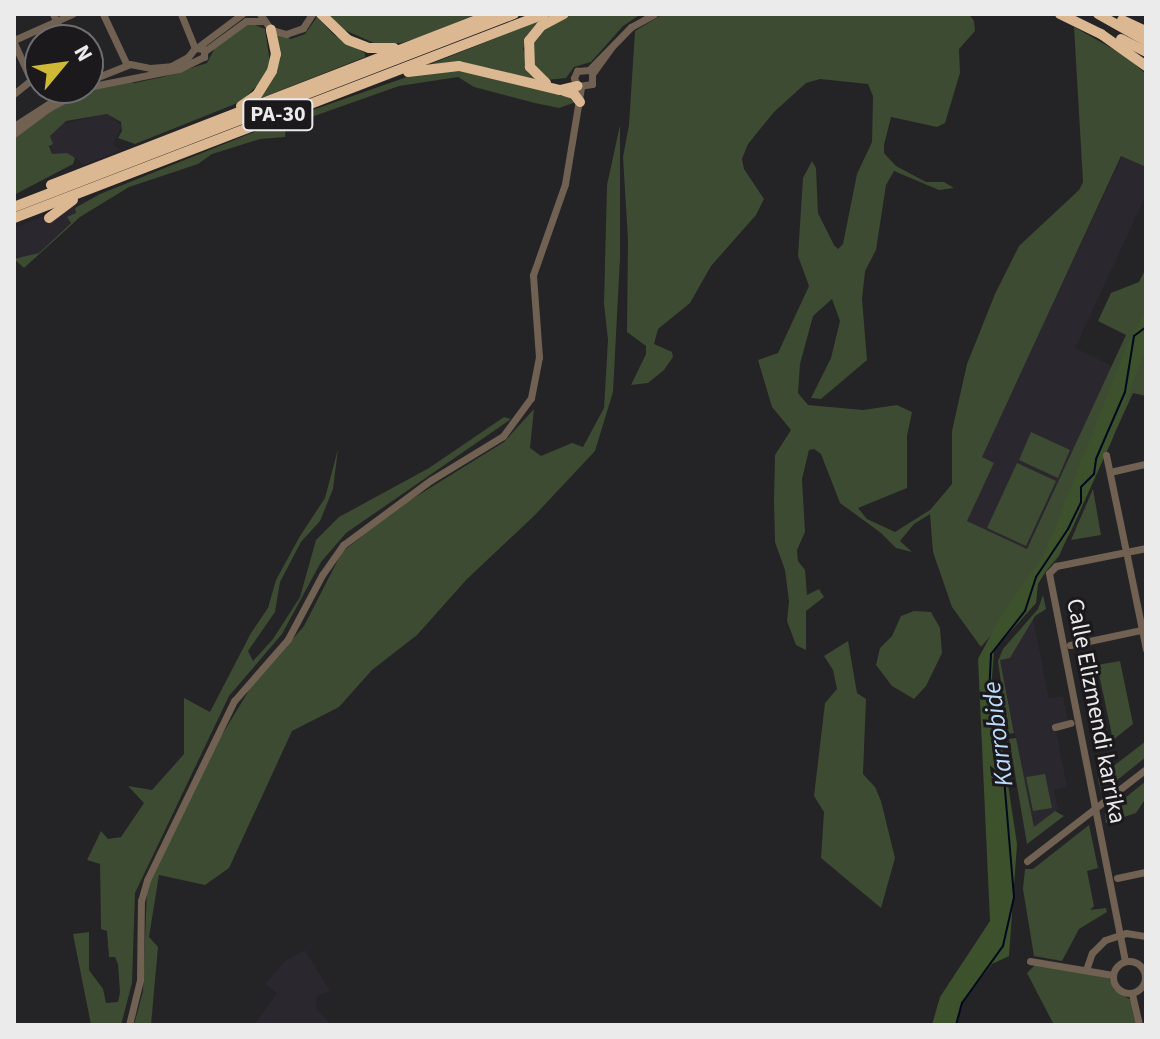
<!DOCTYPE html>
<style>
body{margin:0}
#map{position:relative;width:1160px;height:1039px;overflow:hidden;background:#242325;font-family:"Source Sans 3",sans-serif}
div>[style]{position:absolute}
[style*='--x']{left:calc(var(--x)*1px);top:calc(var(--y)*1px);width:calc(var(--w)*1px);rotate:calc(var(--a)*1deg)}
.built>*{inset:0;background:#2b272f}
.green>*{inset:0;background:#3d4b32}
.forest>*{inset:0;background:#3d522c}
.stream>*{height:2px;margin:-1px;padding:0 1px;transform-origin:1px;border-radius:1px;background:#00091e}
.minor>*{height:7px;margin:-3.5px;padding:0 3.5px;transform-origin:3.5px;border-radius:3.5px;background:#706152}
.minor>.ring{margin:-3.5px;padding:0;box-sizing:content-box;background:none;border:7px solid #706152;border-radius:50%}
.highway>*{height:10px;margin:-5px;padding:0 5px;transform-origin:5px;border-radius:5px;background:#dbb892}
span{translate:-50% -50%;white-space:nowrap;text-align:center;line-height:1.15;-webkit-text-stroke:6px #1b191c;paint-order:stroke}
.shield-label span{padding:2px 6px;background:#1b191c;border:2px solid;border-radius:6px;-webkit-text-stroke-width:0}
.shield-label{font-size:22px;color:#ebebec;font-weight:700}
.street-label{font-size:24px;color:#ebebec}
.water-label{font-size:26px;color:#bdddfe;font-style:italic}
.frame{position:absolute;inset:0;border:16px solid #ebebec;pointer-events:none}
.north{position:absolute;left:24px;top:24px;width:80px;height:80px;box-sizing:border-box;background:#1b191c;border:2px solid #6e6d6f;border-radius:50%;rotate:61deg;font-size:22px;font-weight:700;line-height:32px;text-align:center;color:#ebebec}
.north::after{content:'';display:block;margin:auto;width:28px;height:36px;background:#d0b837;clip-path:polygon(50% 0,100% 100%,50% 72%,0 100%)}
</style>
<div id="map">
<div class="built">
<i style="clip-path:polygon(107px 114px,122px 126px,113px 144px,121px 150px,83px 165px,75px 157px,52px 154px,50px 136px,61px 124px)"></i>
<i style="clip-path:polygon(1122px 156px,1146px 167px,1146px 195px,1075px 348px,1112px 366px,1027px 549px,967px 521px,994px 463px,981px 457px)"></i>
<i style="clip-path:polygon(73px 204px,76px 213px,71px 222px,39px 253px,22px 258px,14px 256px,14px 228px)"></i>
<i style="clip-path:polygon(1033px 618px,1049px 699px,1063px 696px,1068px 722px,1055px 725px,1067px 787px,1054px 790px,1058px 809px,1034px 828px,1000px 660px,1010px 658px)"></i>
<i style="clip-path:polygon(305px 950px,330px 991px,317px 996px,316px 1008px,331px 1025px,254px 1025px,277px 993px,265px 984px,285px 961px)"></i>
</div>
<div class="green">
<i style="clip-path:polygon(328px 14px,477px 14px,424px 36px,401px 43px,374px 43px,340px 28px)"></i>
<i style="clip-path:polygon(573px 14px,641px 14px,623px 26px,591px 62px,574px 67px,566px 78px,546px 80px,534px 67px,532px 41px,551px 23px)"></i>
<i style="clip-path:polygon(663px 14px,969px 14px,974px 21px,975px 31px,959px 49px,960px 73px,945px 123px,937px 127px,891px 117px,884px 145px,884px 153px,896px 166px,926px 182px,944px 182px,954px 188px,939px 190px,894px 171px,886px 185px,876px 250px,865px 271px,862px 299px,867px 360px,821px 399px,811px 398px,831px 358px,840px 321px,832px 299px,813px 316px,800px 364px,798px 393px,808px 405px,863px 410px,897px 405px,912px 412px,907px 436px,907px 488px,858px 508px,867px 519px,895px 532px,930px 510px,952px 484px,952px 431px,967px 364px,995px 294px,1019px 246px,1079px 190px,1083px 182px,1074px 27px,1124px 55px,1146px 74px,1146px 167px,1121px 156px,982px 457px,994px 463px,967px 521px,1027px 549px,1126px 335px,1098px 321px,1111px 293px,1139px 282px,1146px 268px,1146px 396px,1133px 393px,1059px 556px,981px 647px,952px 607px,933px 552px,930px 514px,914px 524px,900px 541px,912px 552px,896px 548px,881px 533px,840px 503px,821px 454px,814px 449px,809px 450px,802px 479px,805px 532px,797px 550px,798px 561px,805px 570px,807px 595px,819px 589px,824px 597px,806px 611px,806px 650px,796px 645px,787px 621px,789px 601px,785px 570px,775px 542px,774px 501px,775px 455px,791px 430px,772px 407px,758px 360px,778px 353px,809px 286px,798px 256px,803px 178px,812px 161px,816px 168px,818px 213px,834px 245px,838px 249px,843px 244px,857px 174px,872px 142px,873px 96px,868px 84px,820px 79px,806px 83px,774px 112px,748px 144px,742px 159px,744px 169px,764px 199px,756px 215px,711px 266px,690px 303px,658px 329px,654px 344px,672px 352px,673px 357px,664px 370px,648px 383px,631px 385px,646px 354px,646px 346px,627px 332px,628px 240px,623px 157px,629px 125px,635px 31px)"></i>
<i style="clip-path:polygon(551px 16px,529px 35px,523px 49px,537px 81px,490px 68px,431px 64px)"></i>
<i style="clip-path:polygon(317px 17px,334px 35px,365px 53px,365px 57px,261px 98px,276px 34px,291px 39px,305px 34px)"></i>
<i style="clip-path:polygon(248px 22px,265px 29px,270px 63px,265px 78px,240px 102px,135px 144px,118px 138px,122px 131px,121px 122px,107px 114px,66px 121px,50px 136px,53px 144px,49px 146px,52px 154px,67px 153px,75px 158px,73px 164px,14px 195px,14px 136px,40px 116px,84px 91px,123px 80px,134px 83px,163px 77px,207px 63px,216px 46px)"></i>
<i style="clip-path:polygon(424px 71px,469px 71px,569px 94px,576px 102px,559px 108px,535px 103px,474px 87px,458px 77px,399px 86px,286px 126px,285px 137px,260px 139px,212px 154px,198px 164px,129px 187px,80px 217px,24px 268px,14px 259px,39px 253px,71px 223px,67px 217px,76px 213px,75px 208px,100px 194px,284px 120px)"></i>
<i style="clip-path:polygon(620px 125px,620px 258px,613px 392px,595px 451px,535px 515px,467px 579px,417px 635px,372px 670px,339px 707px,292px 731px,229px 868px,205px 885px,159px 875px,149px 937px,158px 947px,151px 1025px,134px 1025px,143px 991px,147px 888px,217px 743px,251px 687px,304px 626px,342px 552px,396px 509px,504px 442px,534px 409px,530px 448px,541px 456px,572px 443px,583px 447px,604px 408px,608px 340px,604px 304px,607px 185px)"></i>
<i style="clip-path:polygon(504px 417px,511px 419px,346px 533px,321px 562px,282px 634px,229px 696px,135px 893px,132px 983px,121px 1025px,91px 1025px,73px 934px,89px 932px,89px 970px,103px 989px,106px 1003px,118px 1002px,120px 992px,118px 964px,115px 957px,109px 957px,107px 931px,101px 929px,100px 864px,87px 860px,101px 831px,108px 839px,121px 837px,144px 803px,128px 786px,152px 790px,184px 754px,184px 698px,210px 712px,251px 633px,268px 608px,276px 580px,300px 536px,325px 498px,338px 449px,333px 489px,320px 521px,301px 542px,280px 582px,275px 612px,248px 651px,253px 661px,273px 639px,300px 597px,316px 540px,339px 517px,429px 468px)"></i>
<i style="clip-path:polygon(1031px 432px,1070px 450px,1058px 478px,1019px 460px)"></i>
<i style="clip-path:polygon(1017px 463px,1056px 481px,1026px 546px,987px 528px)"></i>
<i style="clip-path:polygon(1093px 489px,1101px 535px,1071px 540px)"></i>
<i style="clip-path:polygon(1043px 595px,1046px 609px,1035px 616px,1010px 658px,1000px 660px,1014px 733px,1008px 734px,998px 661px,1003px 649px,1038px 609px)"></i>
<i style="clip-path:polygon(914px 611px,931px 612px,940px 628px,942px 653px,926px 686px,914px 699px,892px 686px,876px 665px,880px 648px,892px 636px,901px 616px)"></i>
<i style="clip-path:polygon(848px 641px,857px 693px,866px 699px,863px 774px,875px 787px,881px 801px,895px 858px,881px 908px,821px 858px,824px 812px,814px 796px,825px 703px,837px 689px,833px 670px,824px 656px)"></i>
<i style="clip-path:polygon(1120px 661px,1133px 724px,1113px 740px,1097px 665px)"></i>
<i style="clip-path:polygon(1016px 738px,1034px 827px,1055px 811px,1064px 816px,1027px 844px,1009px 739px)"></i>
<i style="clip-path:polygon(1146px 741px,1146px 757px,1101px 793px,1098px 778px)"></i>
<i style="clip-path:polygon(1045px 774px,1052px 808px,1033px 811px,1026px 777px)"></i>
<i style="clip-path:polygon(1146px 781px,1146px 798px,1136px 813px,1106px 823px,1105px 814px)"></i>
<i style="clip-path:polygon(1089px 825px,1098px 868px,1087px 871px,1094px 906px,1090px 910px,1106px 908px,1107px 912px,1079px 929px,1062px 961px,1034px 956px,1023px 889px,1025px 869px,1033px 869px)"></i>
<i style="clip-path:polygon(1036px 964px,1109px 978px,1114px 990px,1131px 1000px,1137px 1025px,1054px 1025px,1027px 973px)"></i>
</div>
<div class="forest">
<i style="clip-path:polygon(1146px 311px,1146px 347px,1112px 440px,1071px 531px,1038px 584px,1036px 603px,994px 650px,992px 678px,1017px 844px,1009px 956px,992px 964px,962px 1003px,956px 1025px,932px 1025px,940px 997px,990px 921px,978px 659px,1001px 616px,1045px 553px,1130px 338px)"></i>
</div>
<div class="stream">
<i style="--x:956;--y:1025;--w:23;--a:-75"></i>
<i style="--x:962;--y:1003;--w:70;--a:-54.3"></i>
<i style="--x:1003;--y:946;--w:50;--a:-77.3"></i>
<i style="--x:1014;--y:897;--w:119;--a:-94.8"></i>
<i style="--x:1004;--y:778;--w:85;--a:-100.1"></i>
<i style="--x:989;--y:694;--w:40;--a:-87.1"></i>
<i style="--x:991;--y:654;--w:55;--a:-51.7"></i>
<i style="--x:1025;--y:611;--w:36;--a:-72"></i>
<i style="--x:1036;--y:577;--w:58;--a:-56.3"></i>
<i style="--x:1068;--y:529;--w:30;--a:-64"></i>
<i style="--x:1081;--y:502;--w:15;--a:-90"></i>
<i style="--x:1081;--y:487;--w:18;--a:-45"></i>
<i style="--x:1094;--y:474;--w:15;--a:-82"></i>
<i style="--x:1096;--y:459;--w:73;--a:-66.6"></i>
<i style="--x:1125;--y:392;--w:57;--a:-80.9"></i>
<i style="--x:1134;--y:336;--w:15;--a:-37"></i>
</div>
<div class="minor">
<i style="--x:53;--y:14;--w:29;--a:65"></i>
<i style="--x:103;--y:14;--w:56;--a:64.8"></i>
<i style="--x:181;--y:14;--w:37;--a:68"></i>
<i style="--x:260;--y:14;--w:19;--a:55"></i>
<i style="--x:271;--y:30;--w:16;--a:15"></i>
<i style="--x:286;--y:34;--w:18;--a:-19"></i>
<i style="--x:303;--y:28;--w:17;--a:-57"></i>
<i style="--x:14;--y:40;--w:64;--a:-24.1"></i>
<i style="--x:14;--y:43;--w:41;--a:65.3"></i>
<i style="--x:31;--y:80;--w:22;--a:141"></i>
<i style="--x:198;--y:47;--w:55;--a:-36.9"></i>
<i style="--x:611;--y:48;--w:32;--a:126"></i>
<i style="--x:592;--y:74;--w:10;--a:90"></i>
<i style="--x:592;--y:84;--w:14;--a:172"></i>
<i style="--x:578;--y:86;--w:9;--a:-117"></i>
<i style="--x:574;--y:78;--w:8;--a:-67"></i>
<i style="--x:577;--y:71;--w:12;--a:-5"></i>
<i style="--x:589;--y:70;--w:60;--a:-45.7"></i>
<i style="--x:631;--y:27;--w:26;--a:-29"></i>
<i style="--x:205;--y:51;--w:51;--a:-36.2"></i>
<i style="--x:246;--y:21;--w:17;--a:0"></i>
<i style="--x:88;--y:81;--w:45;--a:-22"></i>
<i style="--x:130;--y:64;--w:20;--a:11"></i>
<i style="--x:150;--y:68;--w:21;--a:-5"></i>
<i style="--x:171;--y:66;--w:19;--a:-28"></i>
<i style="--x:188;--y:57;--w:11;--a:-52"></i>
<i style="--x:88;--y:87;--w:93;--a:-11.2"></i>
<i style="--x:179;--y:69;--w:28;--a:-26"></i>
<i style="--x:204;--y:57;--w:8;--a:-90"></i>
<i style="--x:204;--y:49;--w:9;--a:-174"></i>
<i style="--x:14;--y:126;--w:70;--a:-32.8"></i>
<i style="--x:14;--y:134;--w:44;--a:-36.6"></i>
<i style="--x:49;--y:108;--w:43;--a:-27.8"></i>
<i style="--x:1106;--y:455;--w:94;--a:78.3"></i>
<i style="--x:1110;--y:472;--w:37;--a:-13"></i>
<i style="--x:1127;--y:556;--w:95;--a:78.5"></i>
<i style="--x:1070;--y:645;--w:78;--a:-11.9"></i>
<i style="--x:1055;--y:727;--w:16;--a:-15"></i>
<i style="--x:1027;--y:861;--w:150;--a:-37.7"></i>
<i style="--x:1117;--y:878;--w:30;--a:-12"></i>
<i class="ring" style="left:1113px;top:961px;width:25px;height:25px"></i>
<i style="--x:1030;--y:961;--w:84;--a:9.6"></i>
<i style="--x:1125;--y:961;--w:395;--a:-101.1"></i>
<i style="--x:1049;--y:573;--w:10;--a:-45"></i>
<i style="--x:1056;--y:566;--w:92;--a:-11.3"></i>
<i style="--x:1086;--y:970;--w:18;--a:-71"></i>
<i style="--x:1092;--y:953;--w:18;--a:-45"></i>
<i style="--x:1105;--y:940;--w:22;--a:-18"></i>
<i style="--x:1126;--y:933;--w:20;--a:9"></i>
<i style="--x:1132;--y:994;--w:32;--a:77"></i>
<i style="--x:129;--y:1025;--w:46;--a:-76.3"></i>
<i style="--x:140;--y:980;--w:79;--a:-89.3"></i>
<i style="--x:141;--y:901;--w:22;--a:-74"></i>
<i style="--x:147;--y:880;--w:199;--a:-64.1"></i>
<i style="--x:234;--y:701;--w:82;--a:-48.9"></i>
<i style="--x:288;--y:639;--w:72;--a:-62"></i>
<i style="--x:322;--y:575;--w:37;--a:-55"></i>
<i style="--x:343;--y:545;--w:109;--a:-36.5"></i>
<i style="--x:431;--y:480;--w:84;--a:-31.4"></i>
<i style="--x:503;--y:436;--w:47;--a:-53.6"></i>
<i style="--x:531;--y:398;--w:42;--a:-79"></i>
<i style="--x:539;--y:357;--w:82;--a:-94.2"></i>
<i style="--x:533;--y:275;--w:96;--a:-70.6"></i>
<i style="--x:565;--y:184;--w:98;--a:-80.6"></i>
</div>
<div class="highway">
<i style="--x:321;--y:14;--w:37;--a:44"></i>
<i style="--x:348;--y:40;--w:22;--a:21"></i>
<i style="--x:369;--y:48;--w:25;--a:0"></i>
<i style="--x:1060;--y:14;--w:46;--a:26"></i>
<i style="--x:1101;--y:34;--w:55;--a:35.4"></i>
<i style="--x:1098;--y:14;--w:55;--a:29.4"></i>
<i style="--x:1122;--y:20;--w:26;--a:25"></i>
<i style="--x:1121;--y:39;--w:28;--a:27"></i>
<i style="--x:408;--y:72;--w:51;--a:-6.7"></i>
<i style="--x:459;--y:66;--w:104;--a:13.4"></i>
<i style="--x:560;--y:90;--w:18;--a:-13"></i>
<i style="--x:546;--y:83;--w:23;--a:-135"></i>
<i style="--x:530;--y:67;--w:26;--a:-92"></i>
<i style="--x:529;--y:41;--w:19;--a:-51"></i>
<i style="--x:541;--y:26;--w:26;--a:-28"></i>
<i style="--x:564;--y:91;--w:10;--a:17"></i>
<i style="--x:574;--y:94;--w:10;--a:53"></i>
<i style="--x:241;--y:106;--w:19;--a:-35"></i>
<i style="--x:257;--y:95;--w:28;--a:-58"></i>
<i style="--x:272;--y:71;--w:17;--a:-77"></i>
<i style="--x:276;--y:54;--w:25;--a:-102"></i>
<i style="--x:51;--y:185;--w:474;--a:-21.2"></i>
<i style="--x:14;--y:207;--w:536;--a:-21.11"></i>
<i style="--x:14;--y:218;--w:568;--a:-21.05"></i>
<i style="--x:49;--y:218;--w:30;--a:-37"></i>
</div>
<div class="shield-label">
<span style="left:278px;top:115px">PA-30</span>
</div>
<div class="street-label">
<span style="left:1096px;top:711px;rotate:79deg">Calle Elizmendi karrika</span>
</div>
<div class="water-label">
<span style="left:998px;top:734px;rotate:-97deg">Karrobide</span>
</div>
<div class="frame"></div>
<div class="north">N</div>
</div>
